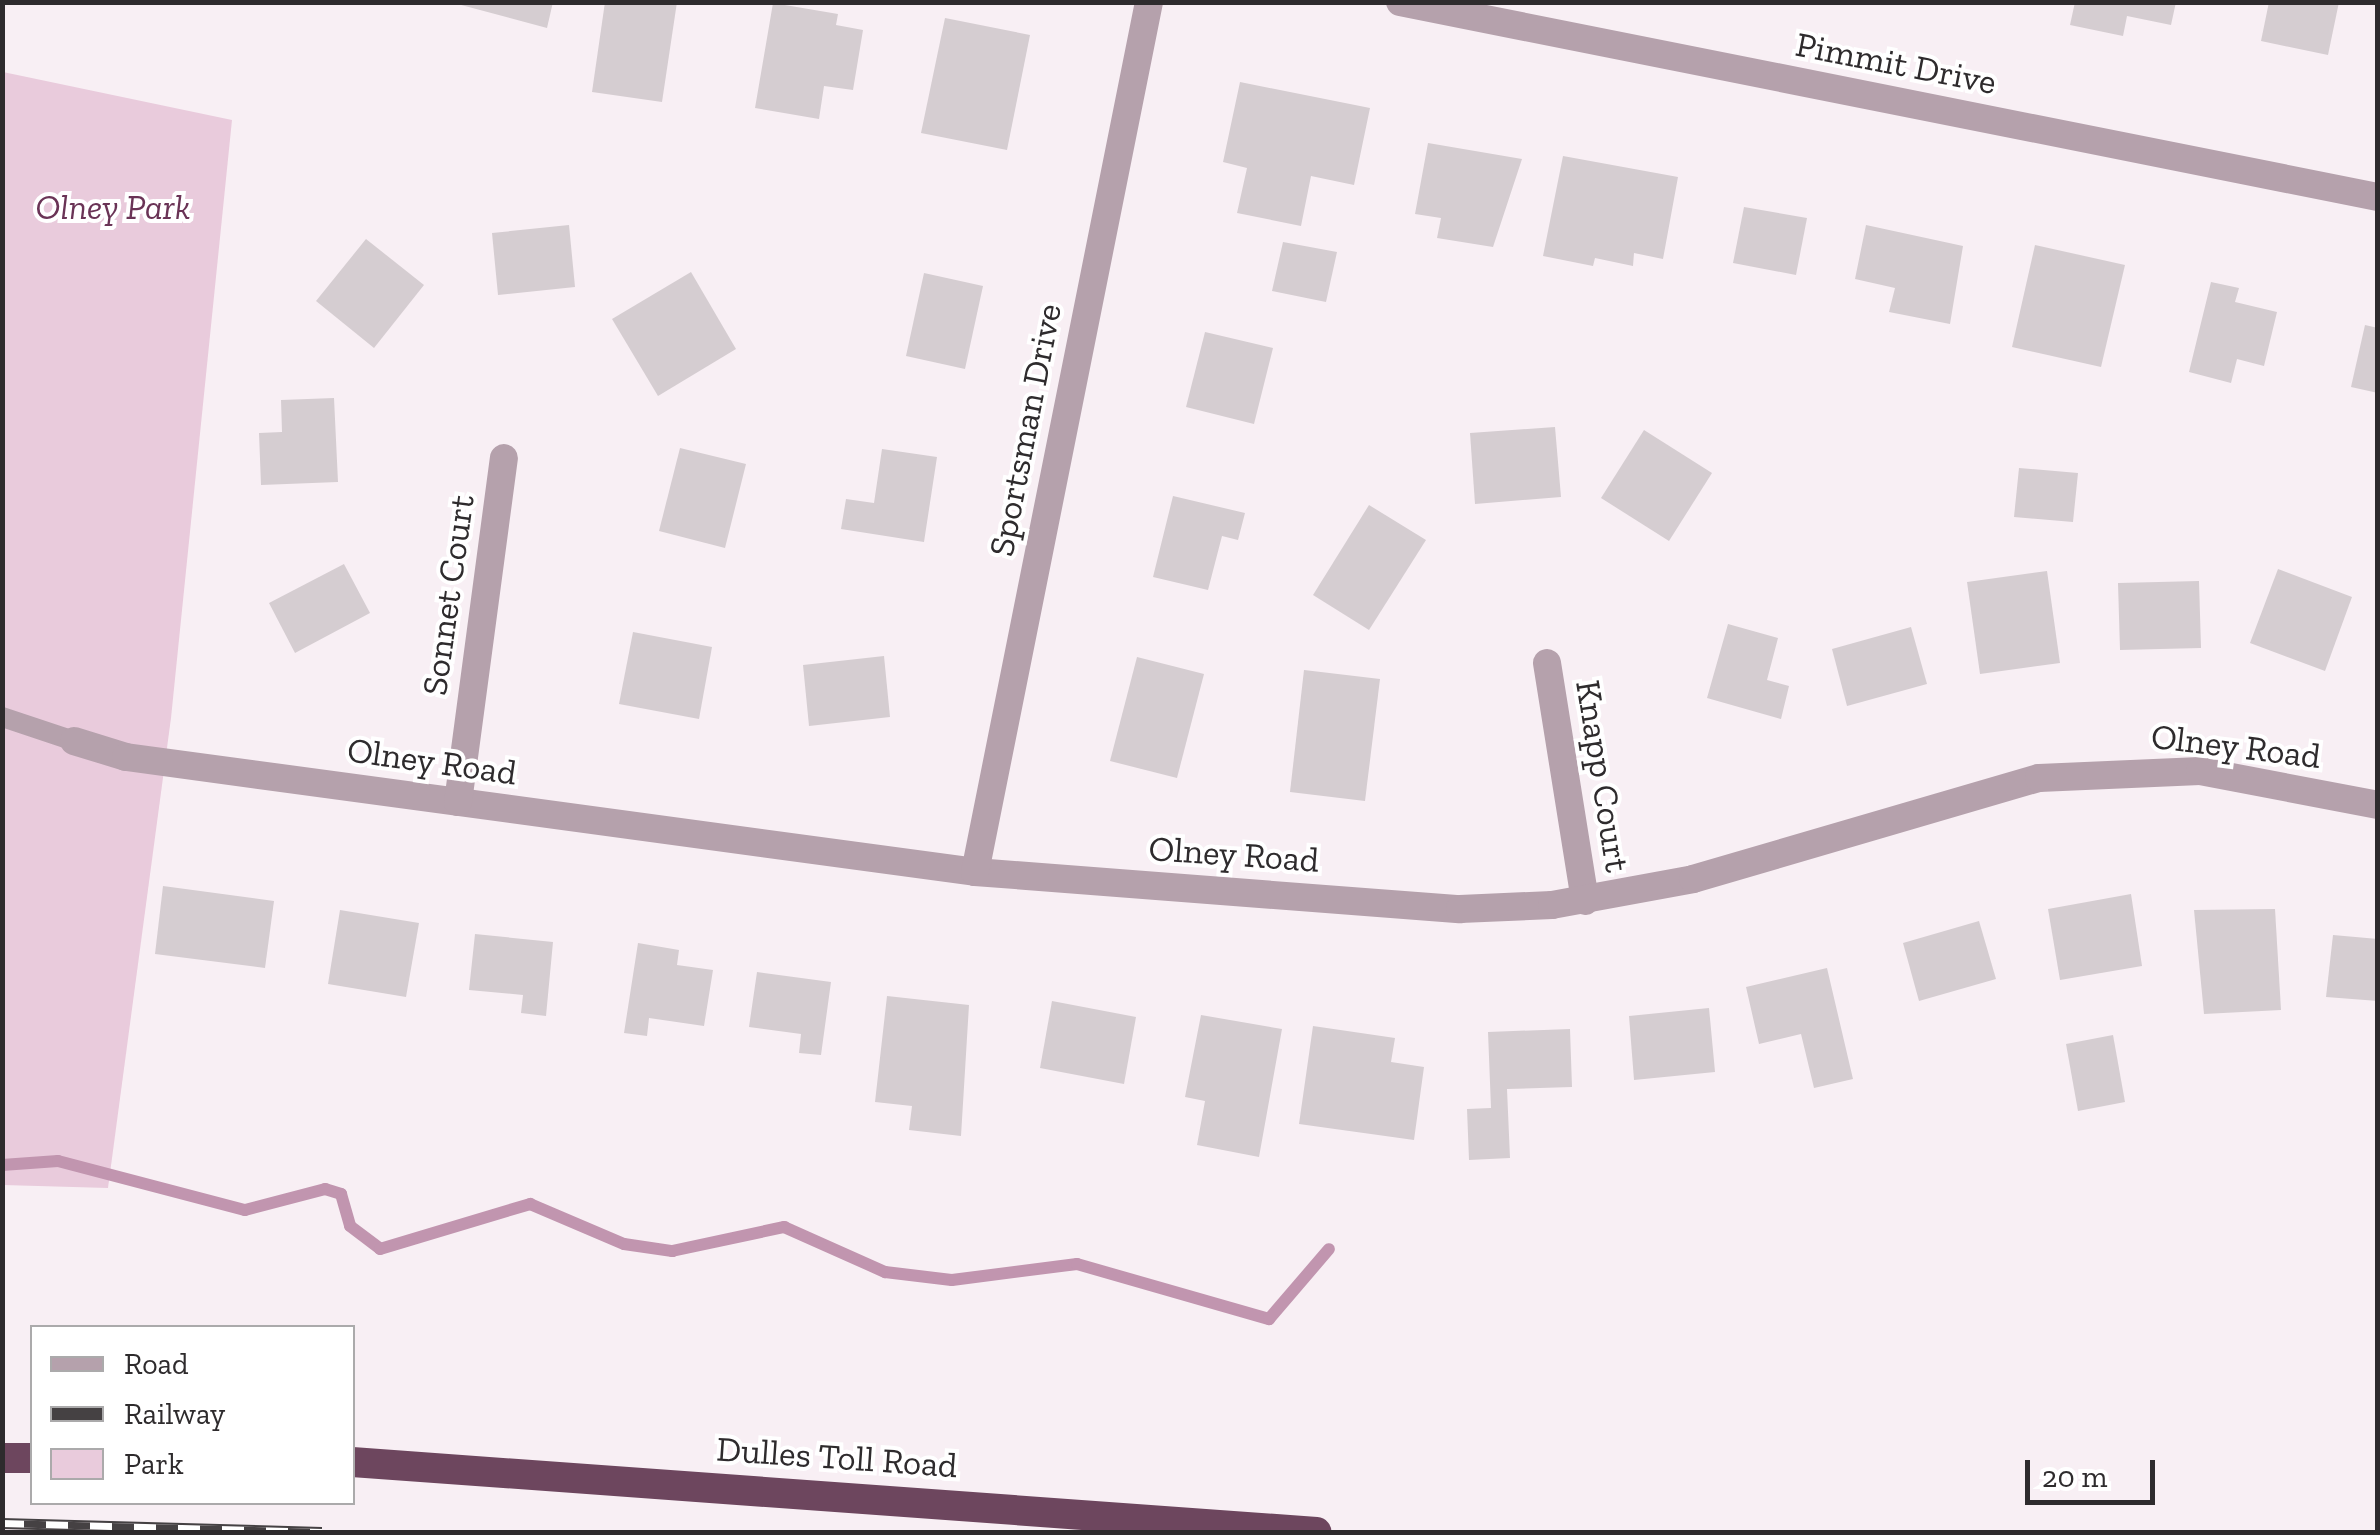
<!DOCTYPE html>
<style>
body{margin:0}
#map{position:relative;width:2380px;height:1535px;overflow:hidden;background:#f8eff4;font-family:"Zilla Slab",serif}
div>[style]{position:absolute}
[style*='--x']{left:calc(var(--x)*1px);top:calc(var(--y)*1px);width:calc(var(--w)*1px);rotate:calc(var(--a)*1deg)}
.green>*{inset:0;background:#e9cbdc}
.stream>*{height:12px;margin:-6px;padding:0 6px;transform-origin:6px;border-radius:6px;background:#c195af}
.building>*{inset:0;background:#d5cdd1}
.service>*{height:20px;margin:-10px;padding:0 10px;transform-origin:10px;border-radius:10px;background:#b5a1ac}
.minor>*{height:28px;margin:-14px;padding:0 14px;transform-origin:14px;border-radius:14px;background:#b5a1ac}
.motorway>*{height:30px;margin:-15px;padding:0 15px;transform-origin:15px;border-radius:15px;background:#6d465e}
.rail>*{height:11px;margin-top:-5.5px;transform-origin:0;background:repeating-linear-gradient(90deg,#fff 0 22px,#454143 0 44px);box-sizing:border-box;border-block:2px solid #454143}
span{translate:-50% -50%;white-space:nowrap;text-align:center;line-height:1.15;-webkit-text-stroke:8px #fff;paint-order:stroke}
.street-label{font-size:35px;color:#2e2b2d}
.park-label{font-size:35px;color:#6a3356;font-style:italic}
.frame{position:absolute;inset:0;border:5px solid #2e2b2d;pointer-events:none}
.legend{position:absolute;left:30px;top:1325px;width:325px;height:180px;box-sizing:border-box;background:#fff;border:2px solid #abaaab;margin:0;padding:12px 18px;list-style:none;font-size:30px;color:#2e2b2d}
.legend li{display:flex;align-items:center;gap:20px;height:50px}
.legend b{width:50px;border:2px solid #abaaab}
.scale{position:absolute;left:2025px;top:1460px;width:130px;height:45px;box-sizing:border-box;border:5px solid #2e2b2d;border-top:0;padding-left:12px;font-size:30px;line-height:35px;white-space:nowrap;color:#2e2b2d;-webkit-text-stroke:8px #fff;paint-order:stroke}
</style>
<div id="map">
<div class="green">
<i style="clip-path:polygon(3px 72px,232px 120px,171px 718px,108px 1188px,3px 1185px)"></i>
</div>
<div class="stream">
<i style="--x:2;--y:1165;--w:56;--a:-4.1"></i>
<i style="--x:58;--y:1161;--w:193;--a:14.7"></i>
<i style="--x:245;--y:1210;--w:83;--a:-14.7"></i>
<i style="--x:325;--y:1189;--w:17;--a:17"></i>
<i style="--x:341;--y:1194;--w:33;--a:74"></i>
<i style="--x:350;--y:1226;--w:38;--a:37"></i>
<i style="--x:380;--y:1249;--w:157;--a:-16.7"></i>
<i style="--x:530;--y:1204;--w:102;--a:23.1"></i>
<i style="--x:624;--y:1244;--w:49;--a:8.3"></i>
<i style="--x:672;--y:1251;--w:115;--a:-12.1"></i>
<i style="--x:784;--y:1227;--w:111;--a:24"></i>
<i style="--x:885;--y:1272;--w:67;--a:6.8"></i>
<i style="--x:952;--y:1280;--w:126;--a:-7.3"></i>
<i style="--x:1077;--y:1264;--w:200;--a:16"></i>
<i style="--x:1269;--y:1319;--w:92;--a:-49.4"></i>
</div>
<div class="building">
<i style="clip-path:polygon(450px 2px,553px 2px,547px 28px)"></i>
<i style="clip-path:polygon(605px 2px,677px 2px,662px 102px,592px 92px)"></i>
<i style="clip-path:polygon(2075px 2px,2176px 2px,2171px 25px,2127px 16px,2123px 36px,2070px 25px)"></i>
<i style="clip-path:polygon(2269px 2px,2339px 2px,2328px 55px,2261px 41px)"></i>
<i style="clip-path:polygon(773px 3px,838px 14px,836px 25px,863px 30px,853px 90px,824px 86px,819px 119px,755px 108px)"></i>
<i style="clip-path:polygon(945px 18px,1030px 35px,1007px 150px,921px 133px)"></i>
<i style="clip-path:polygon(1240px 82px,1370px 108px,1354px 185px,1311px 176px,1301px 226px,1237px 213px,1247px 168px,1223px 162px)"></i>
<i style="clip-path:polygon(1428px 143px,1522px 159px,1493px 247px,1437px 238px,1441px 218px,1415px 214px)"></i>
<i style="clip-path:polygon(1563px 156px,1678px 177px,1663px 259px,1634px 253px,1633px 266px,1595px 258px,1593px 266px,1543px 256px)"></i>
<i style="clip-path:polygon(1744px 207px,1807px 218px,1796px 275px,1733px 263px)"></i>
<i style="clip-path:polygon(569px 225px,575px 287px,498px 295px,492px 233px)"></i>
<i style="clip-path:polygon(1866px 225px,1963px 246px,1950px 324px,1889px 312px,1895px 288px,1855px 279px)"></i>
<i style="clip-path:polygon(366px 239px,424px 285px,374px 348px,316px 301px)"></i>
<i style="clip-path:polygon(1283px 242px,1337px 252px,1326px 302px,1272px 291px)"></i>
<i style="clip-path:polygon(2035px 245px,2125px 265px,2101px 367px,2012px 347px)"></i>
<i style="clip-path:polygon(691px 272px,736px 349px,658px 396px,612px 319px)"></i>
<i style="clip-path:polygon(924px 273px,983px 286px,965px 369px,906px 356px)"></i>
<i style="clip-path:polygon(2211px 282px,2239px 288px,2235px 302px,2277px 312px,2264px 366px,2237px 359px,2231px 383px,2189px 372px)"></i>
<i style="clip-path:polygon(2365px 325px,2378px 328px,2378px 393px,2351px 387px)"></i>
<i style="clip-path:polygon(1205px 332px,1273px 348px,1254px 424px,1186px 407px)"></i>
<i style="clip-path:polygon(334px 398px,338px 482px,261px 485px,259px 433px,282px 432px,281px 400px)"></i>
<i style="clip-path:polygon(1555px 427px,1561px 497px,1475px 504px,1470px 433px)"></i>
<i style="clip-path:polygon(1644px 430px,1712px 473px,1669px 541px,1601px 498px)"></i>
<i style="clip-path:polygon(680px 448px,746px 464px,725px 548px,659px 531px)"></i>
<i style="clip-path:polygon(882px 449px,937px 457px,924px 542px,841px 529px,846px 499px,874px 503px)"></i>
<i style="clip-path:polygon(2019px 468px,2078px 473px,2073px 522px,2014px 517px)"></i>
<i style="clip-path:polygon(1173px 496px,1245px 513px,1238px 540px,1222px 536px,1208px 590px,1153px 577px)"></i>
<i style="clip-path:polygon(1369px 505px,1426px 540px,1369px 630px,1313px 595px)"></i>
<i style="clip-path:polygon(344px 564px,370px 613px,295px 653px,269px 603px)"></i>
<i style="clip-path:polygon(2278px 569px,2352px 597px,2325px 671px,2250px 643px)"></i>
<i style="clip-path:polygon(2047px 571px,2060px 663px,1980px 674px,1967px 582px)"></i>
<i style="clip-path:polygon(2199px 581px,2201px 648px,2120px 650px,2118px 583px)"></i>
<i style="clip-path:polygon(1728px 624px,1778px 638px,1767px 680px,1789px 686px,1781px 719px,1707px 698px)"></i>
<i style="clip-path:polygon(1911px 627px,1927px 684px,1847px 706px,1832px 649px)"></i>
<i style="clip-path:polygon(633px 632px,712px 647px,699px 719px,619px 704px)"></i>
<i style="clip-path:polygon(884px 656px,890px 717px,809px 726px,803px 665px)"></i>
<i style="clip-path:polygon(1137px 657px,1204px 674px,1177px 778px,1110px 761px)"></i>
<i style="clip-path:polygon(1304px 670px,1380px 679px,1365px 801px,1290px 792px)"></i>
<i style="clip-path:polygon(163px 886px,274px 901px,265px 968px,155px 954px)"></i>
<i style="clip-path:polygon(2131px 894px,2142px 966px,2060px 980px,2048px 909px)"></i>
<i style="clip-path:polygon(2275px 909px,2281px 1010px,2204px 1014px,2194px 910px)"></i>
<i style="clip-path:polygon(340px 910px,419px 923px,406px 997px,328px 984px)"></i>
<i style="clip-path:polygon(1979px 921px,1996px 979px,1919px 1001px,1903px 943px)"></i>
<i style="clip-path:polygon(475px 934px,553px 942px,546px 1016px,521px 1013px,523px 995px,469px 990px)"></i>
<i style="clip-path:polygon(2333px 935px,2378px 939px,2378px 1001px,2326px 997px)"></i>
<i style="clip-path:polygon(638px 943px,679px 950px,677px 965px,713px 970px,704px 1026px,649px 1018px,647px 1036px,624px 1033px)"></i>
<i style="clip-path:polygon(1827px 968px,1853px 1079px,1814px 1088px,1801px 1034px,1759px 1044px,1746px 987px)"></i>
<i style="clip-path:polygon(757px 972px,831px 982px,821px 1055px,799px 1053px,801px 1034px,749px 1027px)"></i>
<i style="clip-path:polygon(887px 996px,969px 1005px,961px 1136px,909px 1130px,912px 1106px,875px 1102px)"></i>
<i style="clip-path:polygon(1052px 1001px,1136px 1017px,1124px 1084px,1040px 1068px)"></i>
<i style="clip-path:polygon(1709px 1008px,1715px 1072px,1634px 1080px,1629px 1016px)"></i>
<i style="clip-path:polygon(1201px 1015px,1282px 1029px,1259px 1157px,1197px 1145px,1205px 1101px,1185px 1097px)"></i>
<i style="clip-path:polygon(1313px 1026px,1395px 1038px,1391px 1062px,1424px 1067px,1414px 1140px,1299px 1124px)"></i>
<i style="clip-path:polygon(1570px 1029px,1572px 1087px,1507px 1089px,1510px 1158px,1469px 1160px,1467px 1109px,1491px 1108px,1488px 1032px)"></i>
<i style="clip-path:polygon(2113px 1035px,2125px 1102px,2078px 1111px,2066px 1044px)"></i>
</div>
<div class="service">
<i style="--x:2;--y:717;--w:76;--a:18.4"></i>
</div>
<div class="minor">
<i style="--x:1400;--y:2;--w:997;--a:11.28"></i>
<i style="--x:1547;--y:663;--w:241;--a:80.9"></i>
<i style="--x:74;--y:741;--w:54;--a:17.1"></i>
<i style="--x:126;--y:757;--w:857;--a:7.71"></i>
<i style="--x:975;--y:872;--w:486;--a:4.4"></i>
<i style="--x:1460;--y:909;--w:92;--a:-2.5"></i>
<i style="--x:1552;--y:905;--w:143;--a:-10.4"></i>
<i style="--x:1693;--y:879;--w:360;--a:-16.3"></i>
<i style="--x:2039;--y:778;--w:161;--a:-2.5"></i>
<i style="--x:2200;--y:771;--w:181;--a:10.8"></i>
<i style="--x:458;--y:802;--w:347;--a:-82.4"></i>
<i style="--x:975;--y:872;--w:887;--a:-78.69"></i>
</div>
<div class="motorway">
<i style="--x:2;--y:1458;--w:30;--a:0"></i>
<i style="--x:352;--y:1462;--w:967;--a:4.15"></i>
</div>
<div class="rail">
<i style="--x:2;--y:1523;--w:320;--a:1.6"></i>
</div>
<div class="street-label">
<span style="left:1896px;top:63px;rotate:11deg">Pimmit Drive</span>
<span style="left:1025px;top:430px;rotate:-79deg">Sportsman Drive</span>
<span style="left:448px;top:595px;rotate:-82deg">Sonnet Court</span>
<span style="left:2236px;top:746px;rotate:7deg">Olney Road</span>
<span style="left:432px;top:761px;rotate:8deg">Olney Road</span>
<span style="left:1603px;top:776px;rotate:81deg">Knapp Court</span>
<span style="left:1234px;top:854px;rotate:4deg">Olney Road</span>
<span style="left:837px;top:1457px;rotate:4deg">Dulles Toll Road</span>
</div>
<div class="park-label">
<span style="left:113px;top:207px">Olney Park</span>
</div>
<div class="frame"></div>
<ul class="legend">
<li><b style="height:12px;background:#b5a1ac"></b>Road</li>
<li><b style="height:12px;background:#454143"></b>Railway</li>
<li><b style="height:28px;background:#e9cbdc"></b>Park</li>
</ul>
<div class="scale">20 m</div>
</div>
